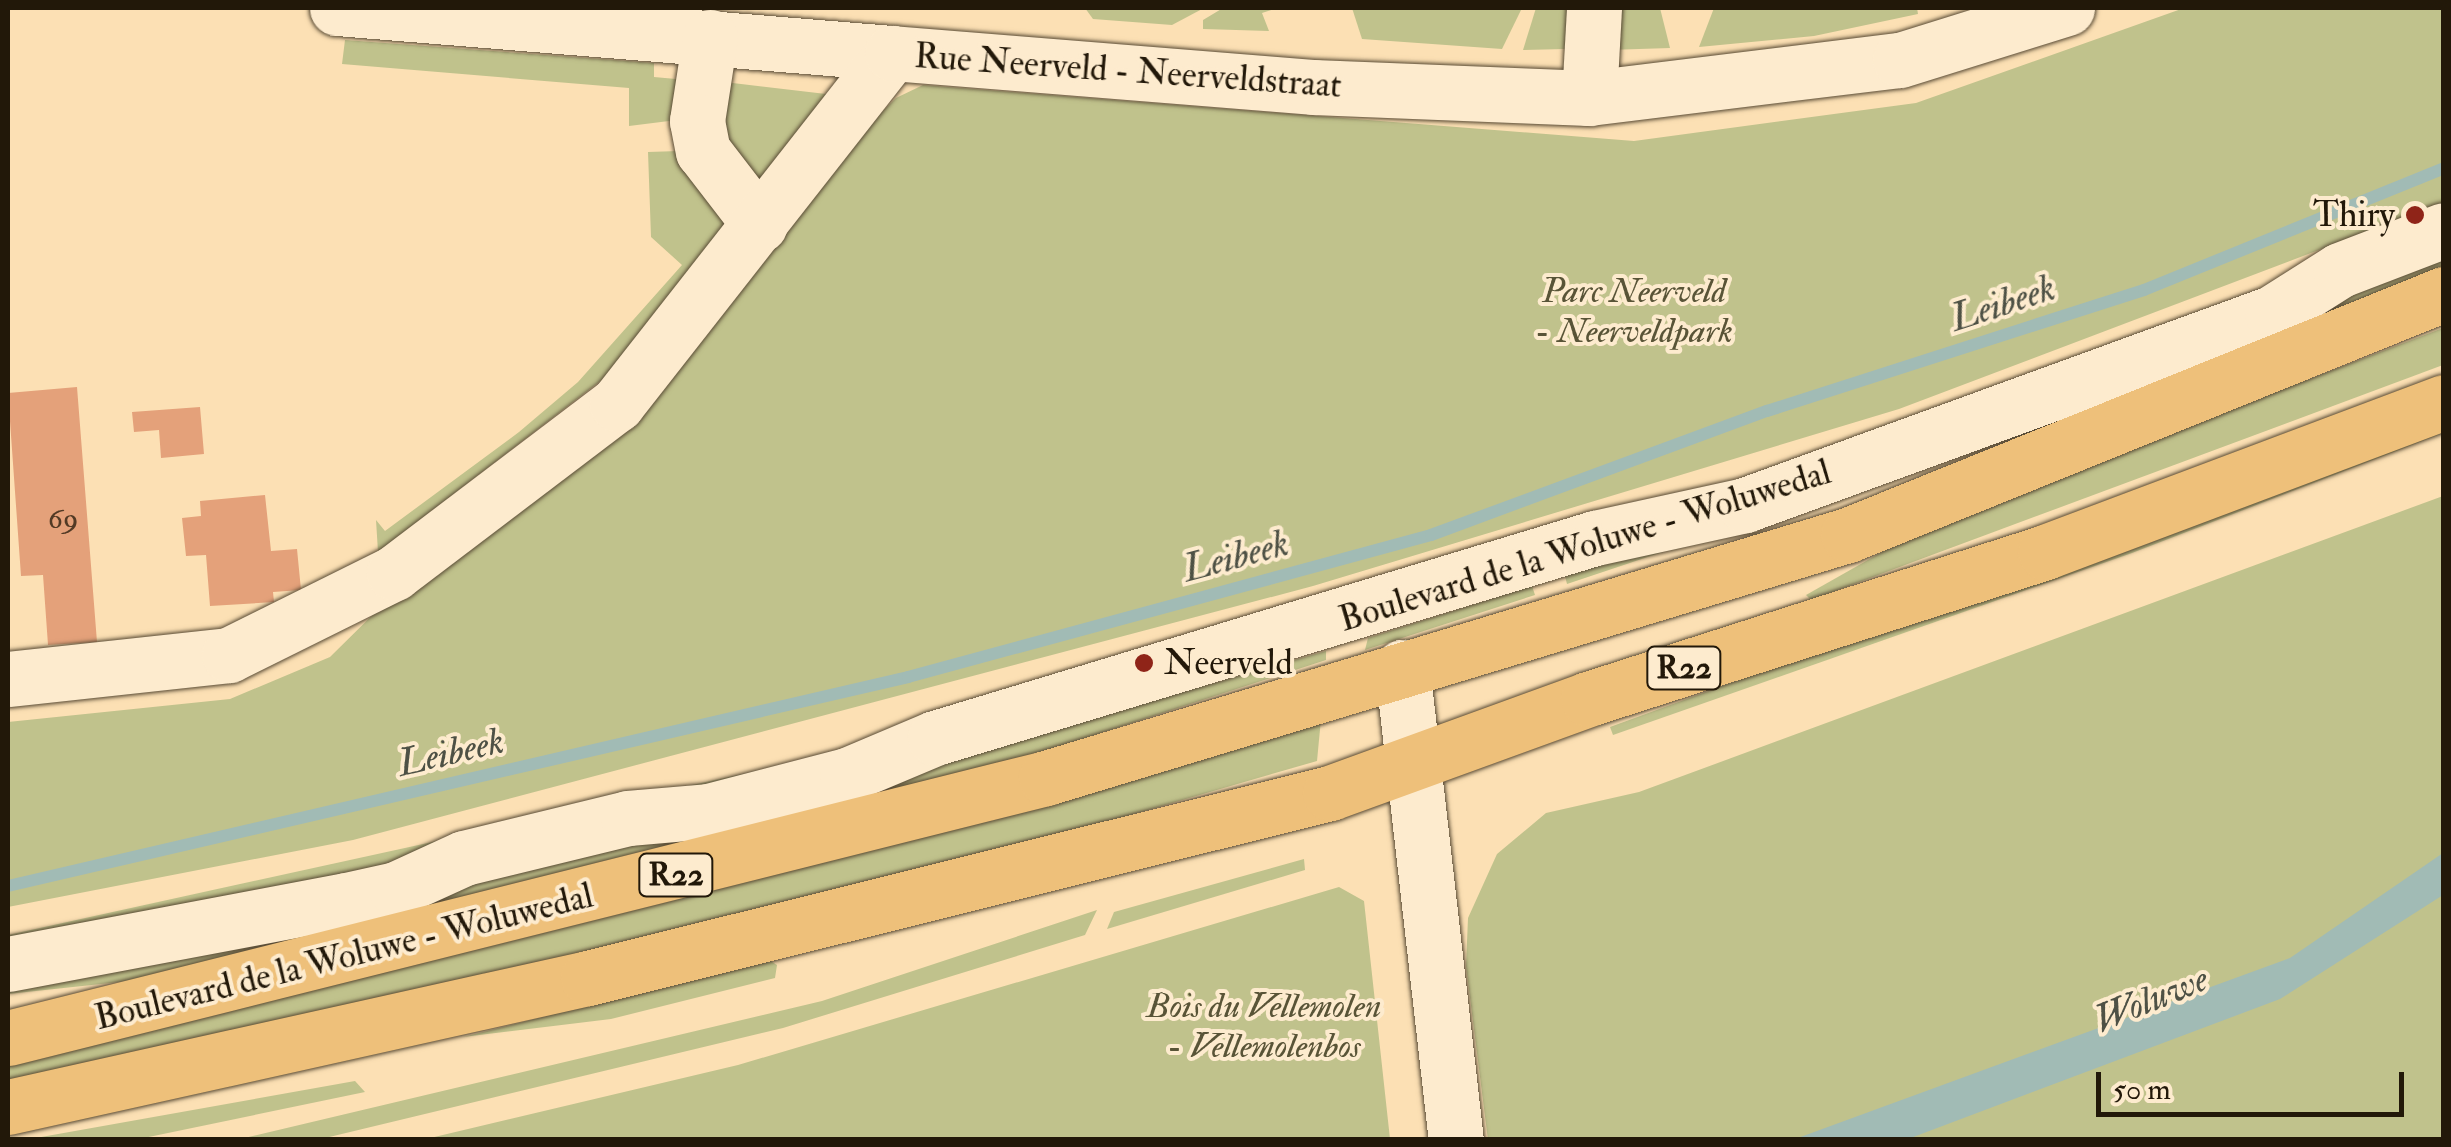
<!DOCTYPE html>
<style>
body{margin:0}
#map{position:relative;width:2451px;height:1147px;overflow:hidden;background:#fce0b4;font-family:"IM FELL Double Pica",serif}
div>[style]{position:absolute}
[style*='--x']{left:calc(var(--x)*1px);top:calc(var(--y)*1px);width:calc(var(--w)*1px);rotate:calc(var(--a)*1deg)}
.green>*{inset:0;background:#c0c28c}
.water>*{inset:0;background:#a1bbb5}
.stream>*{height:12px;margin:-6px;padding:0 6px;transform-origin:6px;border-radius:6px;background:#a1bbb5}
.building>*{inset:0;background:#e4a17a}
.roads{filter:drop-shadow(0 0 2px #584a34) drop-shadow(0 0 2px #584a34)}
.minor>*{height:55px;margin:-27.5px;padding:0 27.5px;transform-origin:27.5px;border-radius:27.5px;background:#fdebce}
.highway>*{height:55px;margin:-27.5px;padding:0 27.5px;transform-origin:27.5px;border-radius:27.5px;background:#eec07a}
.dots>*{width:28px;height:28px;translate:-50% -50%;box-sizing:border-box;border:5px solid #fdebce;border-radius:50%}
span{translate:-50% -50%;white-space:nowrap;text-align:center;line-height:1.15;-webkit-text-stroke:8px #fdebce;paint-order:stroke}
.number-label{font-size:30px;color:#523a25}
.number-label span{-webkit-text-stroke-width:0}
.shield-label span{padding:2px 8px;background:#fdebce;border:2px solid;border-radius:8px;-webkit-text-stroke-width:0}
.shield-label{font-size:32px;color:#221809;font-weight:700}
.street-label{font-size:35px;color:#221809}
.poi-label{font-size:35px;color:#221809}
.right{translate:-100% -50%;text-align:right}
.left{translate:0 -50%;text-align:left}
.park-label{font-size:35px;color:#595437;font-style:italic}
.water-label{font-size:38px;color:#4e5145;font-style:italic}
.frame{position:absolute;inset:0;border:10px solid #221809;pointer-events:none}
.scale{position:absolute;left:2096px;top:1072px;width:308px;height:45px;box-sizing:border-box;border:5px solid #221809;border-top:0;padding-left:12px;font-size:30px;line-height:35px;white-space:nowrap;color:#221809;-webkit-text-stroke:8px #fdebce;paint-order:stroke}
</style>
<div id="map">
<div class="green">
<i style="clip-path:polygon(1085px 8px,1204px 8px,1172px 25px,1093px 19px)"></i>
<i style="clip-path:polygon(1223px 8px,1277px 8px,1262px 13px,1269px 31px,1203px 29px,1203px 20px)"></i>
<i style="clip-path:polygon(1352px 8px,1522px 8px,1502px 49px,1362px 39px)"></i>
<i style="clip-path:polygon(1536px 8px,1575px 8px,1565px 49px,1523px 50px)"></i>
<i style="clip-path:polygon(1613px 8px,1660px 8px,1670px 48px,1608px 50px)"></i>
<i style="clip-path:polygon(1714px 8px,1917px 8px,1918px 14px,1814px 36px,1699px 47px)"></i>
<i style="clip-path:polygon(2184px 8px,2443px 8px,2443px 203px,1899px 409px,1313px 586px,353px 840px,8px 907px,8px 722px,230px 699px,330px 657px,896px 98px,923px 85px,1634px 141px,1916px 103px)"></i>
<i style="clip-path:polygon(345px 40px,654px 63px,654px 77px,687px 80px,677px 120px,629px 126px,629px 88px,342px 64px)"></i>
<i style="clip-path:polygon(716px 81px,826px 94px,750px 196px,711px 106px)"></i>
<i style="clip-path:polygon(679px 151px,729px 224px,621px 365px,378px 552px,376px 520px,385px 531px,519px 432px,578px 382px,682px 265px,651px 237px,648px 152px)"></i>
<i style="clip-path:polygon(2443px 258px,2443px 268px,1944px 458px,1567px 584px,1565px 576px,1727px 524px)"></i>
<i style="clip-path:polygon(2443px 328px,2443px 365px,1811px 600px,1806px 595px,1935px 522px)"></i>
<i style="clip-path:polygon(2443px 423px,2443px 433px,2132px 553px,1613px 735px,1610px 727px)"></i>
<i style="clip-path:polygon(2443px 496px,2443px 1139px,1488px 1140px,1466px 966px,1468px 918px,1497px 854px,1546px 813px,1639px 792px)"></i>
<i style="clip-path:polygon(1532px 586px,1535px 595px,1365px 650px,1368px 638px)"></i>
<i style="clip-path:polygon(1326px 651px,1326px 660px,1042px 752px,138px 980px,8px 994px,8px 984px,846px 789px)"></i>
<i style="clip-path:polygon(1321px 719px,1317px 761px,882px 887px,8px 1086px,8px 1061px)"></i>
<i style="clip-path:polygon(897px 740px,302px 884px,8px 946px,8px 935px)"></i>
<i style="clip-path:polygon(1304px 859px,1305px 870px,1107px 929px,1114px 912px)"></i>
<i style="clip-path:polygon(1339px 887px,1364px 901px,1390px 1139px,426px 1139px,738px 1065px)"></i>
<i style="clip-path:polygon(1097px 910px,1085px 935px,783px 1028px,321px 1139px,240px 1139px,822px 1001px)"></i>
<i style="clip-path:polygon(769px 960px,777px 965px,775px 978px,611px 1019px,463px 1037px)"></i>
<i style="clip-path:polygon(355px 1081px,365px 1092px,139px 1139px,30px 1139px)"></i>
</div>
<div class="water">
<i style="clip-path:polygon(2443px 853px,2443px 895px,2280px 999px,1908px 1139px,1795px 1139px,2290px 958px)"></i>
</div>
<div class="stream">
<i style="--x:8;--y:886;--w:924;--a:-13.07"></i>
<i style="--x:908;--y:677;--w:542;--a:-15.19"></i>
<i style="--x:1431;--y:535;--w:358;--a:-20.3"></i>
<i style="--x:1767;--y:411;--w:396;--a:-17.8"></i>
<i style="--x:2144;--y:290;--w:324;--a:-22.1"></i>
</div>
<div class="building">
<i style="clip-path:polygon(77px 387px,97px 642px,48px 645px,43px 575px,21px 576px,8px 393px)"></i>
<i style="clip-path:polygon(200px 407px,204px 454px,161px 458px,159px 430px,134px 432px,132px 412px)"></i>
<i style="clip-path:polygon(265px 495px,271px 551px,297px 549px,301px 590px,273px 592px,274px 602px,210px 606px,206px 555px,186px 556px,182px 518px,201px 516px,200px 501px)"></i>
</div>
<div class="roads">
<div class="minor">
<i style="--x:337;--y:8;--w:557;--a:4.64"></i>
<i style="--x:710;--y:37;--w:85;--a:98.8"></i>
<i style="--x:697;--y:121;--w:31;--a:79"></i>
<i style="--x:703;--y:151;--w:93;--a:52.4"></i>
<i style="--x:1589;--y:98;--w:90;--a:-86.8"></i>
<i style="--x:1402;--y:667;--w:476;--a:83.5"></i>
<i style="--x:8;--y:679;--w:222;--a:-6.2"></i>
<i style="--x:229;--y:655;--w:184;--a:-26.4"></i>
<i style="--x:394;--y:573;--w:280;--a:-37.2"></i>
<i style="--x:617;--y:404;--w:446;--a:-51.9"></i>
<i style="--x:892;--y:53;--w:422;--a:4.6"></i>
<i style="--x:1313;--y:87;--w:276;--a:2.3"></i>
<i style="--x:1589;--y:98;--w:313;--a:-7"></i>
<i style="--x:1900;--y:60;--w:175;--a:-17.3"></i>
<i style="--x:8;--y:964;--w:344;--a:-10.7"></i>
<i style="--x:346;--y:900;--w:51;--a:-12.4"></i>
<i style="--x:396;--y:889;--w:75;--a:-24.5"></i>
<i style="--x:464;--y:858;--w:169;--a:-13.7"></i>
<i style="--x:628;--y:818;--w:80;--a:-5"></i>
<i style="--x:708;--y:811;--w:144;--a:-14.5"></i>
<i style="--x:847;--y:775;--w:95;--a:-22.8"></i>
<i style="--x:935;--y:738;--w:690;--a:-16.86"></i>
<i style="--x:1595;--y:538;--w:154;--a:-12.4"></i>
<i style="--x:1745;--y:505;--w:561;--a:-20.02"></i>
<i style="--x:2272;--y:313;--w:80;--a:-32.3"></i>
<i style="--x:2340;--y:270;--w:111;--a:-21"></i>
</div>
<div class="highway">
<i style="--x:8;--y:1038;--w:1070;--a:-14.06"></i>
<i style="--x:1046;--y:778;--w:838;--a:-16.86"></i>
<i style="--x:1848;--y:535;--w:643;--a:-22.02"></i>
<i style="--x:8;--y:1107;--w:594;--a:-12.54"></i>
<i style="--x:588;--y:978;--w:765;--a:-14"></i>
<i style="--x:1330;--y:793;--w:275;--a:-20"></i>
<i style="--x:1588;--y:699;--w:480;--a:-17.8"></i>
<i style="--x:2045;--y:552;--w:426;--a:-20.6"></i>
</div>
</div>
<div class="dots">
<i style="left:2415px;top:215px;background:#8f2418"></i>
<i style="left:1144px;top:663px;background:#8f2418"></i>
</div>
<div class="number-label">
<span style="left:63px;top:519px">69</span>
</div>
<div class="shield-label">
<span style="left:1684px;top:668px">R22</span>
<span style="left:676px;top:875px">R22</span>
</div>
<div class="street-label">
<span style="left:1128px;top:71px;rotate:4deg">Rue Neerveld - Neerveldstraat</span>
<span style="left:1585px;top:546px;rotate:-17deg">Boulevard de la Woluwe - Woluwedal</span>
<span style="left:344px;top:957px;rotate:-14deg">Boulevard de la Woluwe - Woluwedal</span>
</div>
<div class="poi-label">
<span class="right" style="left:2395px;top:215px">Thiry</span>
<span class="left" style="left:1164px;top:663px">Neerveld</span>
</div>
<div class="park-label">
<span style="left:1634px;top:311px">Parc Neerveld<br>- Neerveldpark</span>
<span style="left:1264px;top:1026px">Bois du Vellemolen<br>- Vellemolenbos</span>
</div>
<div class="water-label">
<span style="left:2003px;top:304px;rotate:-18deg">Leibeek</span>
<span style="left:1236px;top:557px;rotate:-15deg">Leibeek</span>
<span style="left:451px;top:753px;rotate:-13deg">Leibeek</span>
<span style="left:2151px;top:1000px;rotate:-22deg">Woluwe</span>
</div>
<div class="frame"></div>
<div class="scale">50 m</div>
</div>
